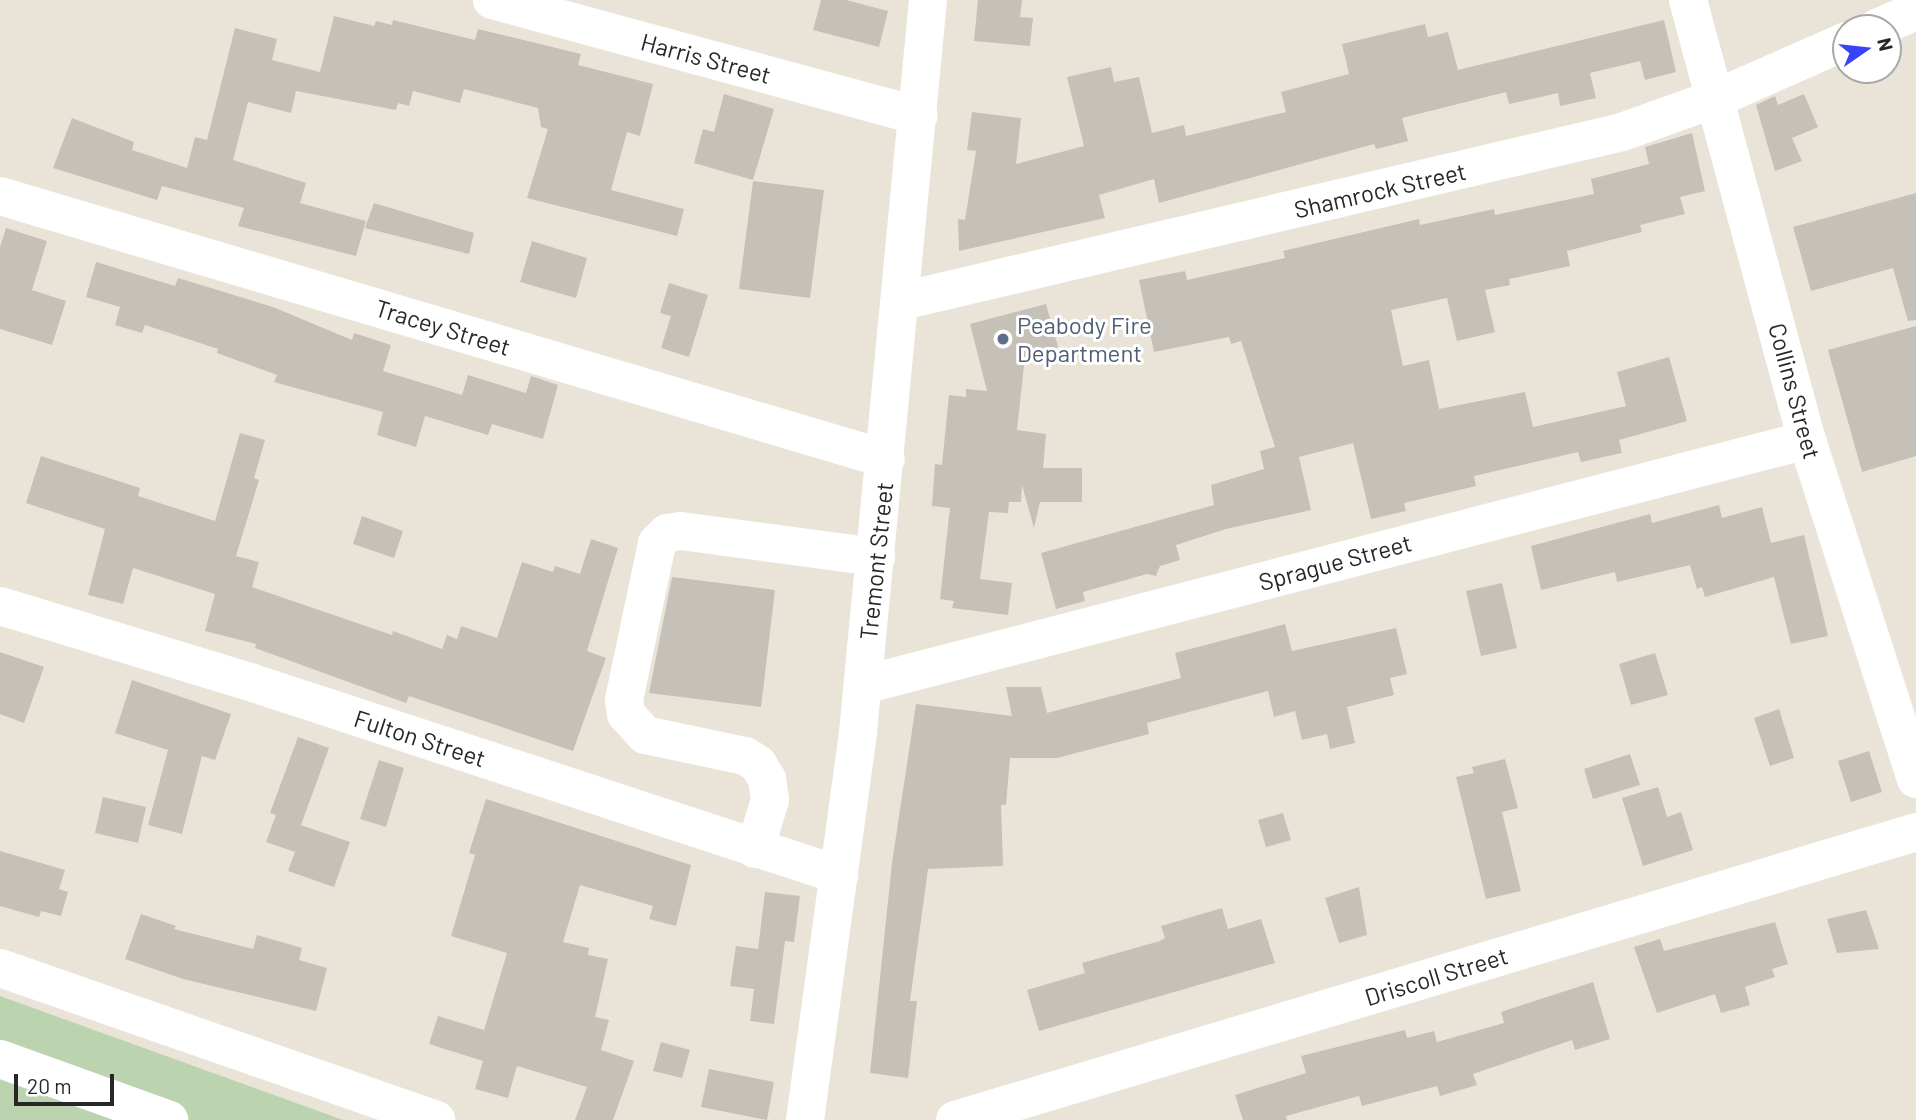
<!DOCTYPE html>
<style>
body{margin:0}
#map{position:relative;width:1916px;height:1120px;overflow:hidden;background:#eae4d8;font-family:Barlow,sans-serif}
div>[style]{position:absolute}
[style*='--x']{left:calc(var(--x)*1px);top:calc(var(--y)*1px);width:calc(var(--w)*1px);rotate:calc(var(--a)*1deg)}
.cemetery>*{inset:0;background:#bcd3af}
.building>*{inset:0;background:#c5c1b8}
.minor>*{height:38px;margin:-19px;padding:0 19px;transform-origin:19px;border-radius:19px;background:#fff}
.dots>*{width:19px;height:19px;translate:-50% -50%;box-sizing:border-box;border:4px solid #fff;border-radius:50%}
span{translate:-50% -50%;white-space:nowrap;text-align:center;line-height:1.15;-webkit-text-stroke:6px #fff;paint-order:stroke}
.street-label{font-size:24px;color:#272727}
.service-label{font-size:24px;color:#4e5e75}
.left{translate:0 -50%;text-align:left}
.north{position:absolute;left:1832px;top:14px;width:70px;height:70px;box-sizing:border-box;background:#fff;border:2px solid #a9a9a9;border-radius:50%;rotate:76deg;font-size:19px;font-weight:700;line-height:28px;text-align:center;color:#272727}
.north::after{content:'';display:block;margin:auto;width:24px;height:32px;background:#3743f8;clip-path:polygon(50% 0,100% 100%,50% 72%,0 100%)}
.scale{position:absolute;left:14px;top:1074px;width:100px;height:32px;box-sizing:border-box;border:4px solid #272727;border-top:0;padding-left:9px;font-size:21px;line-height:24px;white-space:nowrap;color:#272727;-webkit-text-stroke:5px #fff;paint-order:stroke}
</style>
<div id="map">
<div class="cemetery">
<i style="clip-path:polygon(0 996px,343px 1120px,0 1120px)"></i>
</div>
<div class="building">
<i style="clip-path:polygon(821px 0,846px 0,888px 11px,879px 47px,813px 30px)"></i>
<i style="clip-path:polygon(978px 0,1022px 0,1020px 17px,1033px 18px,1030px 46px,974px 41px)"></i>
<i style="clip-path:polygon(334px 16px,374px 26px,376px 21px,392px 25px,393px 20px,475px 40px,478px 29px,581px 54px,578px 65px,653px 84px,640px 136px,627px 132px,611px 190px,684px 209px,677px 236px,527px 198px,548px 129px,541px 127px,538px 108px,464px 89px,460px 103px,413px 91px,409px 106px,398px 103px,396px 110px,296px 91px,291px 113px,248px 102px,233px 160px,306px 183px,300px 203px,366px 221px,356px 256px,238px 226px,244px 208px,162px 186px,157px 200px,53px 168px,72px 118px,134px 142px,132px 150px,187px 168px,195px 137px,207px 140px,235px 28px,277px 39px,272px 60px,320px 72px)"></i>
<i style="clip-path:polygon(1664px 20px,1676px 72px,1645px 80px,1640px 61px,1590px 73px,1596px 98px,1560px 106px,1558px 93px,1509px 104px,1506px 92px,1402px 118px,1408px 141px,1376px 149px,1374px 144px,1159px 203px,1154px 179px,1099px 195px,1105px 218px,959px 251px,958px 219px,965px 220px,976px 151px,967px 150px,972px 112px,1021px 118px,1016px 164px,1084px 146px,1067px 77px,1111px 67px,1114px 82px,1139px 77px,1152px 133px,1184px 125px,1186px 136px,1286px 112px,1281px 92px,1349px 74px,1342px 44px,1425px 24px,1428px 37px,1448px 32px,1458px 70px)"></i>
<i style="clip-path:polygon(724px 94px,774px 109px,753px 180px,694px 163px,703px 129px,714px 132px)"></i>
<i style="clip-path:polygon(1804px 94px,1818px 127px,1792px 138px,1802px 161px,1775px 171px,1756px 105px,1775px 96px,1778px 105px)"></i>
<i style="clip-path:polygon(1692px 133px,1705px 191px,1680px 197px,1685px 214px,1640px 225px,1642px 232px,1567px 251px,1570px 266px,1509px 279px,1510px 285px,1485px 290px,1495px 332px,1457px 341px,1447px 298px,1391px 310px,1403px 366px,1429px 360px,1439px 409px,1525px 392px,1533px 427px,1626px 406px,1617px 372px,1669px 357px,1687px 421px,1619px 440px,1622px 453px,1581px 462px,1578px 452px,1474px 476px,1476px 486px,1404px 503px,1406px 511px,1371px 519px,1353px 443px,1299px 457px,1311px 510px,1226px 529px,1176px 545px,1180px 560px,1160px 566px,1156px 576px,1147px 574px,1083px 592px,1085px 601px,1056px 609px,1041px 553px,1214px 505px,1211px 485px,1264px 469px,1260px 451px,1275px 447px,1241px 341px,1231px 344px,1229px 337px,1154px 352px,1139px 280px,1185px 271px,1187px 280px,1285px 258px,1283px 251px,1419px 219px,1420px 225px,1494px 209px,1495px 215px,1594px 194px,1591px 179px,1649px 164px,1645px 147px)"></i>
<i style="clip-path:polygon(753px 181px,824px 190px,810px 298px,739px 289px)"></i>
<i style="clip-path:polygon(1916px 193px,1916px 320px,1908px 321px,1893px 268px,1811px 291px,1793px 227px)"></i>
<i style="clip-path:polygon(374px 203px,474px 233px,469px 254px,365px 228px)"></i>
<i style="clip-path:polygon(6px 228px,47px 241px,32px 290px,66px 301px,52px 345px,0 329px,0 247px)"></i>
<i style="clip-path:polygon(532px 241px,587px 258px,576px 298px,520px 282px)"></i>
<i style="clip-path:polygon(96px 262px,175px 286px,178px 278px,273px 307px,352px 340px,354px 333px,391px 345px,383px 371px,462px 395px,468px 375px,526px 393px,531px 376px,558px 385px,543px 439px,492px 424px,488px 435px,425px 416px,416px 447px,377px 435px,383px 412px,274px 382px,277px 375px,217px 353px,218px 349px,145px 325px,142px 333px,115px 325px,120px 307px,86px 297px)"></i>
<i style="clip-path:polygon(669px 283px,708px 295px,689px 357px,661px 348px,671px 316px,660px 313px)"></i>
<i style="clip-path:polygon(1046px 304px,1058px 347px,1025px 356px,1017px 430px,1046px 434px,1043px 468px,1082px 468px,1082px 502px,1040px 502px,1034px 528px,1022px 485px,1021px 502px,1009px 502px,1008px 513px,989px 512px,980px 579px,1012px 583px,1008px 615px,952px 608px,954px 601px,940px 599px,950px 508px,932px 506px,935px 464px,942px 465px,949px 395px,966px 397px,966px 389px,987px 391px,970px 324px)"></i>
<i style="clip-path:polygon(1916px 326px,1916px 456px,1862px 472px,1828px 350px)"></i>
<i style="clip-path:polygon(240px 433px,265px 440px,254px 478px,259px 480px,236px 556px,259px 562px,252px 587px,392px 635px,393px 631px,442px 649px,447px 635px,457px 639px,461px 626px,497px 638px,522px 562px,553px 572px,555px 566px,580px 574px,591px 539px,618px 548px,587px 651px,606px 658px,573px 751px,409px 696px,406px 703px,255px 648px,256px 644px,205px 631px,215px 594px,133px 568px,123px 604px,88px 595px,105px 529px,26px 503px,41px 456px,140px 488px,138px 496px,215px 521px)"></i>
<i style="clip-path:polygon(1719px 505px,1722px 518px,1762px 507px,1771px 543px,1804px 535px,1828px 636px,1791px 644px,1774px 577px,1705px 597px,1702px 587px,1697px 589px,1690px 565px,1617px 582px,1615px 572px,1541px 590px,1531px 546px,1650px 514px,1652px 523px)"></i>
<i style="clip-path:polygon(362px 516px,403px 531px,394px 558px,353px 544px)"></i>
<i style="clip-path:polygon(672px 577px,775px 590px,761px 707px,649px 693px)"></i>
<i style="clip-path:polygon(1502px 583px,1517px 648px,1481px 656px,1466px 591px)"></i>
<i style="clip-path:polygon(1285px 624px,1292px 651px,1396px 628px,1407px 674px,1390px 678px,1394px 695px,1347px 707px,1355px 743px,1330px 749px,1327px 734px,1302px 740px,1295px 711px,1274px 717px,1268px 691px,1147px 723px,1149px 734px,1057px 758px,1010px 758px,1006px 805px,1001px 805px,1003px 866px,928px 869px,910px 1001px,917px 1001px,908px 1078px,870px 1073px,892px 863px,916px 704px,1012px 716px,1006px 687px,1041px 687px,1047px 713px,1181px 678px,1175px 653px)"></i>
<i style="clip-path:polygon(0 652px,44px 667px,24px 723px,0 714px)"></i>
<i style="clip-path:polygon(1655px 653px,1668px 695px,1631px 705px,1619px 664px)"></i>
<i style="clip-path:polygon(132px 680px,231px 714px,215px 760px,202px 756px,182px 834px,148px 825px,168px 750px,115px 733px)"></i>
<i style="clip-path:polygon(1779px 709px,1794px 758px,1770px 766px,1754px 718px)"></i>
<i style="clip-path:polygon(298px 737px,329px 748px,301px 825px,350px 842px,334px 887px,288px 871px,295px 852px,266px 842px,276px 815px,270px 813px)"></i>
<i style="clip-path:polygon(1869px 751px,1882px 792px,1851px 802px,1838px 761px)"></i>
<i style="clip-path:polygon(1630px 754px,1640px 785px,1593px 799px,1584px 769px)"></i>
<i style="clip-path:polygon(1505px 759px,1518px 808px,1502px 812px,1521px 891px,1486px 899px,1456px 777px,1474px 773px,1472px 767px)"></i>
<i style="clip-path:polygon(379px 760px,404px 768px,386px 827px,360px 819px)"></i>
<i style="clip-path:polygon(1658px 787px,1667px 817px,1681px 812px,1693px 850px,1643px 866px,1622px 798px)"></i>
<i style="clip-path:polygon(103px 797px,146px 807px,138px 843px,95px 833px)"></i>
<i style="clip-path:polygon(486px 799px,691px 865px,676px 926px,649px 919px,653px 906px,580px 885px,563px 942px,589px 948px,588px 955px,608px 959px,595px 1017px,609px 1020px,601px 1050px,634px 1061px,613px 1120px,575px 1120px,587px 1087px,517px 1066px,508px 1098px,475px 1089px,483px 1061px,429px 1044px,438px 1016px,484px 1030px,507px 953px,451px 936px,475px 855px,469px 853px)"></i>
<i style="clip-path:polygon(1283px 813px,1291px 840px,1266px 847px,1258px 820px)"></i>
<i style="clip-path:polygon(0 851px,65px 870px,59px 889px,68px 892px,61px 916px,41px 911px,39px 917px,0 906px)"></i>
<i style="clip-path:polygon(1359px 887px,1367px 935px,1339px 943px,1325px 898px)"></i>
<i style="clip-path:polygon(765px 892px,800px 896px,794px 942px,785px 941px,774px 1024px,750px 1021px,754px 989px,730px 986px,736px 946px,758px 949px)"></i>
<i style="clip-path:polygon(1222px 908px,1228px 929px,1261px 919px,1275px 963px,1039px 1031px,1027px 990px,1085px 973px,1082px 963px,1160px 941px,1165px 938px,1161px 926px)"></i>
<i style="clip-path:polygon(1866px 910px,1879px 949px,1837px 953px,1827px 919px)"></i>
<i style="clip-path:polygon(141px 914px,176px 926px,174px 929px,253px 949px,257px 935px,302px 948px,299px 960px,327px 968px,316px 1011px,183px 979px,125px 959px)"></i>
<i style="clip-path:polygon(1775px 922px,1788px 964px,1772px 969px,1775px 977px,1745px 987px,1750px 1005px,1721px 1013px,1715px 994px,1657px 1013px,1634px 947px,1660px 939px,1664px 951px)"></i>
<i style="clip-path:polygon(1593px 982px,1610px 1039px,1575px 1050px,1572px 1040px,1473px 1074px,1477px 1085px,1440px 1096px,1437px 1086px,1362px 1106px,1359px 1096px,1286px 1116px,1287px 1120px,1243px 1120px,1235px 1095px,1306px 1073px,1301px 1056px,1405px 1030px,1407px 1038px,1434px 1031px,1437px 1042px,1504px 1023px,1501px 1012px)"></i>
<i style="clip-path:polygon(661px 1042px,690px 1050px,682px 1078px,653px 1071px)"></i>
<i style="clip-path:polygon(709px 1069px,774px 1082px,767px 1120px,701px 1107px)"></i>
</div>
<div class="minor">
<i style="--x:492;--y:0;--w:442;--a:15.2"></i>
<i style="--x:1688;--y:0;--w:456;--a:74.9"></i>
<i style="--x:1807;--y:440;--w:356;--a:72.2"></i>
<i style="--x:1877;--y:28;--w:43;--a:-23.6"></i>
<i style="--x:0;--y:196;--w:924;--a:16.53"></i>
<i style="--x:902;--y:301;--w:740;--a:-13.21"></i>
<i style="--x:1622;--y:132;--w:101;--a:-19.7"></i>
<i style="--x:1717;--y:98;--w:141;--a:-23.8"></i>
<i style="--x:0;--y:606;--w:264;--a:16.9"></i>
<i style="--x:253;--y:683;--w:617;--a:18.14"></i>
<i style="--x:863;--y:685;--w:975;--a:-14.55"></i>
<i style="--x:755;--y:849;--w:51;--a:-73"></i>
<i style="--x:770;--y:800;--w:21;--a:-98"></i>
<i style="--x:767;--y:779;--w:17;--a:-121"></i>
<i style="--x:758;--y:764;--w:15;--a:-148"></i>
<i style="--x:745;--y:756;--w:102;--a:-168.1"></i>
<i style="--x:645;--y:735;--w:28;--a:-132"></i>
<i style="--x:626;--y:714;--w:14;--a:-98"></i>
<i style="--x:624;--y:700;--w:160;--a:-78.1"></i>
<i style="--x:657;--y:543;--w:14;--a:-45"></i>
<i style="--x:667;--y:533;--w:14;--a:-8"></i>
<i style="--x:681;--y:531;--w:197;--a:7.6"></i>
<i style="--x:0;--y:968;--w:462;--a:19.2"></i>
<i style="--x:0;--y:1059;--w:180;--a:19.8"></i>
<i style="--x:805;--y:1120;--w:392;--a:-82.2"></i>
<i style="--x:858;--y:732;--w:735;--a:-84.54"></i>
<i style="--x:955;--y:1120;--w:1003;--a:-16.68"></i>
</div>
<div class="dots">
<i style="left:1003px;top:339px;background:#5c6f8a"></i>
</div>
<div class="street-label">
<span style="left:706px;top:58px;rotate:15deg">Harris Street</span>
<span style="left:1380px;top:190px;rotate:-13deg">Shamrock Street</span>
<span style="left:443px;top:327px;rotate:17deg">Tracey Street</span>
<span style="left:1795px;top:391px;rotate:75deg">Collins Street</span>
<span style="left:876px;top:561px;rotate:-84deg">Tremont Street</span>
<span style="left:1335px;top:562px;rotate:-15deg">Sprague Street</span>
<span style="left:420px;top:738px;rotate:18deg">Fulton Street</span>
<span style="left:1436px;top:976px;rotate:-17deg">Driscoll Street</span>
</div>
<div class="service-label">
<span class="left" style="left:1017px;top:339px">Peabody Fire<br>Department</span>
</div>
<div class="north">N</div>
<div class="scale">20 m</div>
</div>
